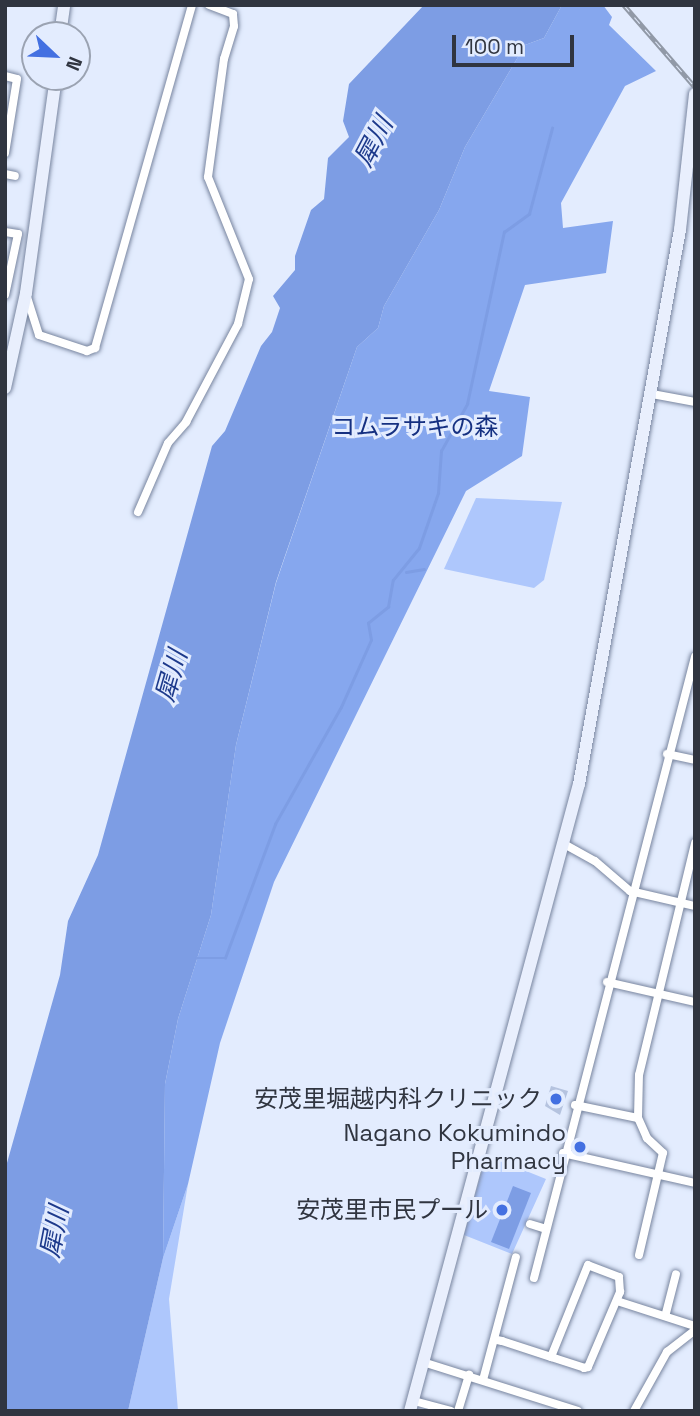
<!DOCTYPE html>
<meta charset="utf-8">
<style>
body{margin:0}
#map{position:relative;width:700px;height:1416px;overflow:hidden;background:#e3ecfe;font-family:"Space Grotesk","Noto Sans JP",sans-serif}
div>[style]{position:absolute}
[style*='--x']{left:calc(var(--x)*1px);top:calc(var(--y)*1px);width:calc(var(--w)*1px);rotate:calc(var(--a)*1deg)}
.green>*{inset:0;background:#aec7fc}
.forest>*{inset:0;background:#86a7ee}
.water>*{inset:0;background:#7d9de4}
.stream>*{height:2.5px;margin:-1.25px;padding:0 1.25px;transform-origin:1.25px;border-radius:1.25px;background:#7d9de4}
.building>*{inset:0;background:#b5c3df}
.roads{filter:drop-shadow(0 0 2px #78859f) drop-shadow(0 0 2px #78859f)}
.street>*{height:8px;margin:-4px;padding:0 4px;transform-origin:4px;border-radius:4px;background:#fff}
.secondary>*{height:12px;margin:-6px;padding:0 6px;transform-origin:6px;border-radius:6px;background:#e9effd}
.rail>*{height:5px;margin-top:-2.5px;transform-origin:0;background:repeating-linear-gradient(90deg,#e3ecfe 0 8px,#9199a7 0 16px);box-sizing:border-box;border-block:2px solid #9199a7}
.dots>*{width:19px;height:19px;translate:-50% -50%;box-sizing:border-box;border:4px solid #e3ecfe;border-radius:50%}
span{translate:-50% -50%;white-space:nowrap;text-align:center;line-height:1.15;-webkit-text-stroke:6px #e3ecfe;paint-order:stroke}
.park-label{font-size:24px;color:#153081}
.poi-label{font-size:24px;color:#303540}
.right{translate:-100% -50%;text-align:right}
.water-label{font-size:26px;color:#1d3a8c;font-style:italic}
.frame{position:absolute;inset:0;border:7px solid #303540;pointer-events:none}
.north{position:absolute;left:21px;top:21px;width:70px;height:70px;box-sizing:border-box;background:#e3ecfe;border:2px solid #9ba3b2;border-radius:50%;rotate:113deg;font-size:19px;font-weight:700;line-height:28px;text-align:center;color:#303540}
.north::after{content:'';display:block;margin:auto;width:24px;height:32px;background:#4370e1;clip-path:polygon(50% 0,100% 100%,50% 72%,0 100%)}
.scale{position:absolute;left:452px;top:35px;width:122px;height:32px;box-sizing:border-box;border:4px solid #303540;border-top:0;padding-left:9px;font-size:21px;line-height:24px;white-space:nowrap;color:#303540;-webkit-text-stroke:5px #e3ecfe;paint-order:stroke}
</style>
<div id="map">
<div class="green">
<i style="clip-path:polygon(476px 498px,562px 502px,544px 580px,534px 588px,444px 569px)"></i>
<i style="clip-path:polygon(494px 1158px,546px 1179px,512px 1254px,464px 1235px,484px 1163px,491px 1165px)"></i>
<i style="clip-path:polygon(188px 1184px,169px 1299px,178px 1411px,128px 1411px,163px 1258px)"></i>
</div>
<div class="forest">
<i style="clip-path:polygon(562px 5px,603px 5px,612px 17px,609px 25px,656px 71px,625px 86px,561px 203px,563px 228px,613px 221px,606px 273px,525px 285px,489px 391px,530px 397px,522px 456px,466px 491px,274px 882px,220px 1043px,188px 1184px,163px 1258px,165px 1084px,178px 1019px,211px 915px,236px 745px,276px 583px,357px 347px,378px 328px,384px 306px,439px 210px,465px 147px,525px 45px,544px 38px)"></i>
</div>
<div class="water">
<i style="clip-path:polygon(424px 5px,562px 5px,544px 38px,525px 45px,465px 147px,439px 210px,384px 306px,378px 328px,357px 347px,276px 582px,236px 745px,211px 915px,178px 1019px,165px 1084px,163px 1258px,128px 1411px,5px 1411px,5px 1170px,60px 975px,68px 921px,98px 855px,212px 446px,225px 431px,261px 346px,272px 332px,280px 308px,273px 296px,295px 270px,295px 256px,311px 210px,324px 199px,328px 158px,349px 137px,343px 121px,349px 84px)"></i>
<i style="clip-path:polygon(513px 1186px,531px 1193px,509px 1249px,491px 1242px)"></i>
</div>
<div class="stream">
<i style="--x:406;--y:572;--w:18;--a:-9"></i>
<i style="--x:196;--y:958;--w:29;--a:0"></i>
<i style="--x:225;--y:958;--w:143;--a:-69.5"></i>
<i style="--x:275;--y:824;--w:134;--a:-60.6"></i>
<i style="--x:341;--y:707;--w:73;--a:-65.9"></i>
<i style="--x:371;--y:640;--w:17;--a:-100"></i>
<i style="--x:368;--y:623;--w:26;--a:-39"></i>
<i style="--x:388;--y:607;--w:27;--a:-80"></i>
<i style="--x:393;--y:580;--w:41;--a:-50.9"></i>
<i style="--x:419;--y:548;--w:58;--a:-70.9"></i>
<i style="--x:438;--y:493;--w:42;--a:-85.9"></i>
<i style="--x:441;--y:451;--w:54;--a:-61"></i>
<i style="--x:467;--y:404;--w:176;--a:-77.9"></i>
<i style="--x:504;--y:232;--w:31;--a:-36"></i>
<i style="--x:529;--y:214;--w:89;--a:-75"></i>
</div>
<div class="building">
<i style="clip-path:polygon(551px 1086px,568px 1091px,560px 1115px,545px 1106px)"></i>
</div>
<div class="roads">
<div class="street">
<i style="--x:5;--y:76;--w:12;--a:14"></i>
<i style="--x:17;--y:79;--w:75;--a:99.2"></i>
<i style="--x:5;--y:174;--w:10;--a:11"></i>
<i style="--x:5;--y:232;--w:13;--a:9"></i>
<i style="--x:18;--y:234;--w:62;--a:102"></i>
<i style="--x:26;--y:294;--w:43;--a:72.4"></i>
<i style="--x:39;--y:335;--w:51;--a:18.4"></i>
<i style="--x:87;--y:351;--w:9;--a:-21"></i>
<i style="--x:95;--y:348;--w:356;--a:-74.2"></i>
<i style="--x:652;--y:394;--w:44;--a:10.5"></i>
<i style="--x:138;--y:512;--w:75;--a:-66.5"></i>
<i style="--x:168;--y:443;--w:28;--a:-49"></i>
<i style="--x:186;--y:422;--w:111;--a:-62"></i>
<i style="--x:238;--y:324;--w:46;--a:-76.3"></i>
<i style="--x:249;--y:279;--w:110;--a:-111.9"></i>
<i style="--x:208;--y:177;--w:119;--a:-82.3"></i>
<i style="--x:224;--y:59;--w:34;--a:-73"></i>
<i style="--x:234;--y:26;--w:12;--a:-95"></i>
<i style="--x:233;--y:14;--w:26;--a:-159"></i>
<i style="--x:667;--y:754;--w:29;--a:12"></i>
<i style="--x:564;--y:844;--w:35;--a:29"></i>
<i style="--x:595;--y:861;--w:46;--a:40.6"></i>
<i style="--x:630;--y:891;--w:67;--a:13"></i>
<i style="--x:607;--y:982;--w:90;--a:12.8"></i>
<i style="--x:575;--y:1105;--w:64;--a:11.7"></i>
<i style="--x:563;--y:1153;--w:135;--a:12.8"></i>
<i style="--x:530;--y:1224;--w:14;--a:17"></i>
<i style="--x:639;--y:1255;--w:105;--a:-76.8"></i>
<i style="--x:663;--y:1153;--w:22;--a:-137"></i>
<i style="--x:647;--y:1138;--w:22;--a:-114"></i>
<i style="--x:638;--y:1118;--w:43;--a:-88.7"></i>
<i style="--x:639;--y:1075;--w:239;--a:-76.4"></i>
<i style="--x:534;--y:1278;--w:642;--a:-75.47"></i>
<i style="--x:617;--y:1301;--w:82;--a:17.8"></i>
<i style="--x:666;--y:1313;--w:40;--a:-75.6"></i>
<i style="--x:497;--y:1340;--w:5;--a:11"></i>
<i style="--x:502;--y:1341;--w:52;--a:18.1"></i>
<i style="--x:551;--y:1357;--w:35;--a:18"></i>
<i style="--x:584;--y:1368;--w:4;--a:-14"></i>
<i style="--x:588;--y:1367;--w:82;--a:-66.9"></i>
<i style="--x:620;--y:1292;--w:15;--a:-94"></i>
<i style="--x:619;--y:1277;--w:33;--a:-159"></i>
<i style="--x:588;--y:1265;--w:99;--a:111.9"></i>
<i style="--x:426;--y:1363;--w:159;--a:17.5"></i>
<i style="--x:483;--y:1380;--w:127;--a:-75"></i>
<i style="--x:414;--y:1401;--w:38;--a:15"></i>
<i style="--x:458;--y:1411;--w:38;--a:-73"></i>
<i style="--x:634;--y:1411;--w:68;--a:-60.8"></i>
<i style="--x:667;--y:1352;--w:36;--a:-38"></i>
</div>
<div class="secondary">
<i style="--x:60;--y:35;--w:30;--a:-82"></i>
<i style="--x:5;--y:388;--w:97;--a:-77.5"></i>
<i style="--x:26;--y:293;--w:218;--a:-82.1"></i>
<i style="--x:410;--y:1411;--w:649;--a:-74.92"></i>
<i style="--x:579;--y:784;--w:563;--a:-79.67"></i>
<i style="--x:680;--y:230;--w:137;--a:-83.7"></i>
</div>
</div>
<div class="rail">
<i style="--x:624;--y:5;--w:108;--a:49.1"></i>
</div>
<div class="dots">
<i style="left:556px;top:1099px;background:#4370e1"></i>
<i style="left:580px;top:1147px;background:#4370e1"></i>
<i style="left:502px;top:1210px;background:#4370e1"></i>
</div>
<div class="park-label">
<span style="left:415px;top:427px">コムラサキの森</span>
</div>
<div class="poi-label">
<span class="right" style="left:542px;top:1099px">安茂里堀越内科クリニック</span>
<span class="right" style="left:566px;top:1147px">Nagano Kokumindo<br>Pharmacy</span>
<span class="right" style="left:488px;top:1210px">安茂里市民プール</span>
</div>
<div class="water-label">
<span style="left:374px;top:142px;rotate:-62deg">犀川</span>
<span style="left:172px;top:676px;rotate:-74deg">犀川</span>
<span style="left:55px;top:1232px;rotate:-79deg">犀川</span>
</div>
<div class="frame"></div>
<div class="north">N</div>
<div class="scale">100 m</div>
</div>
